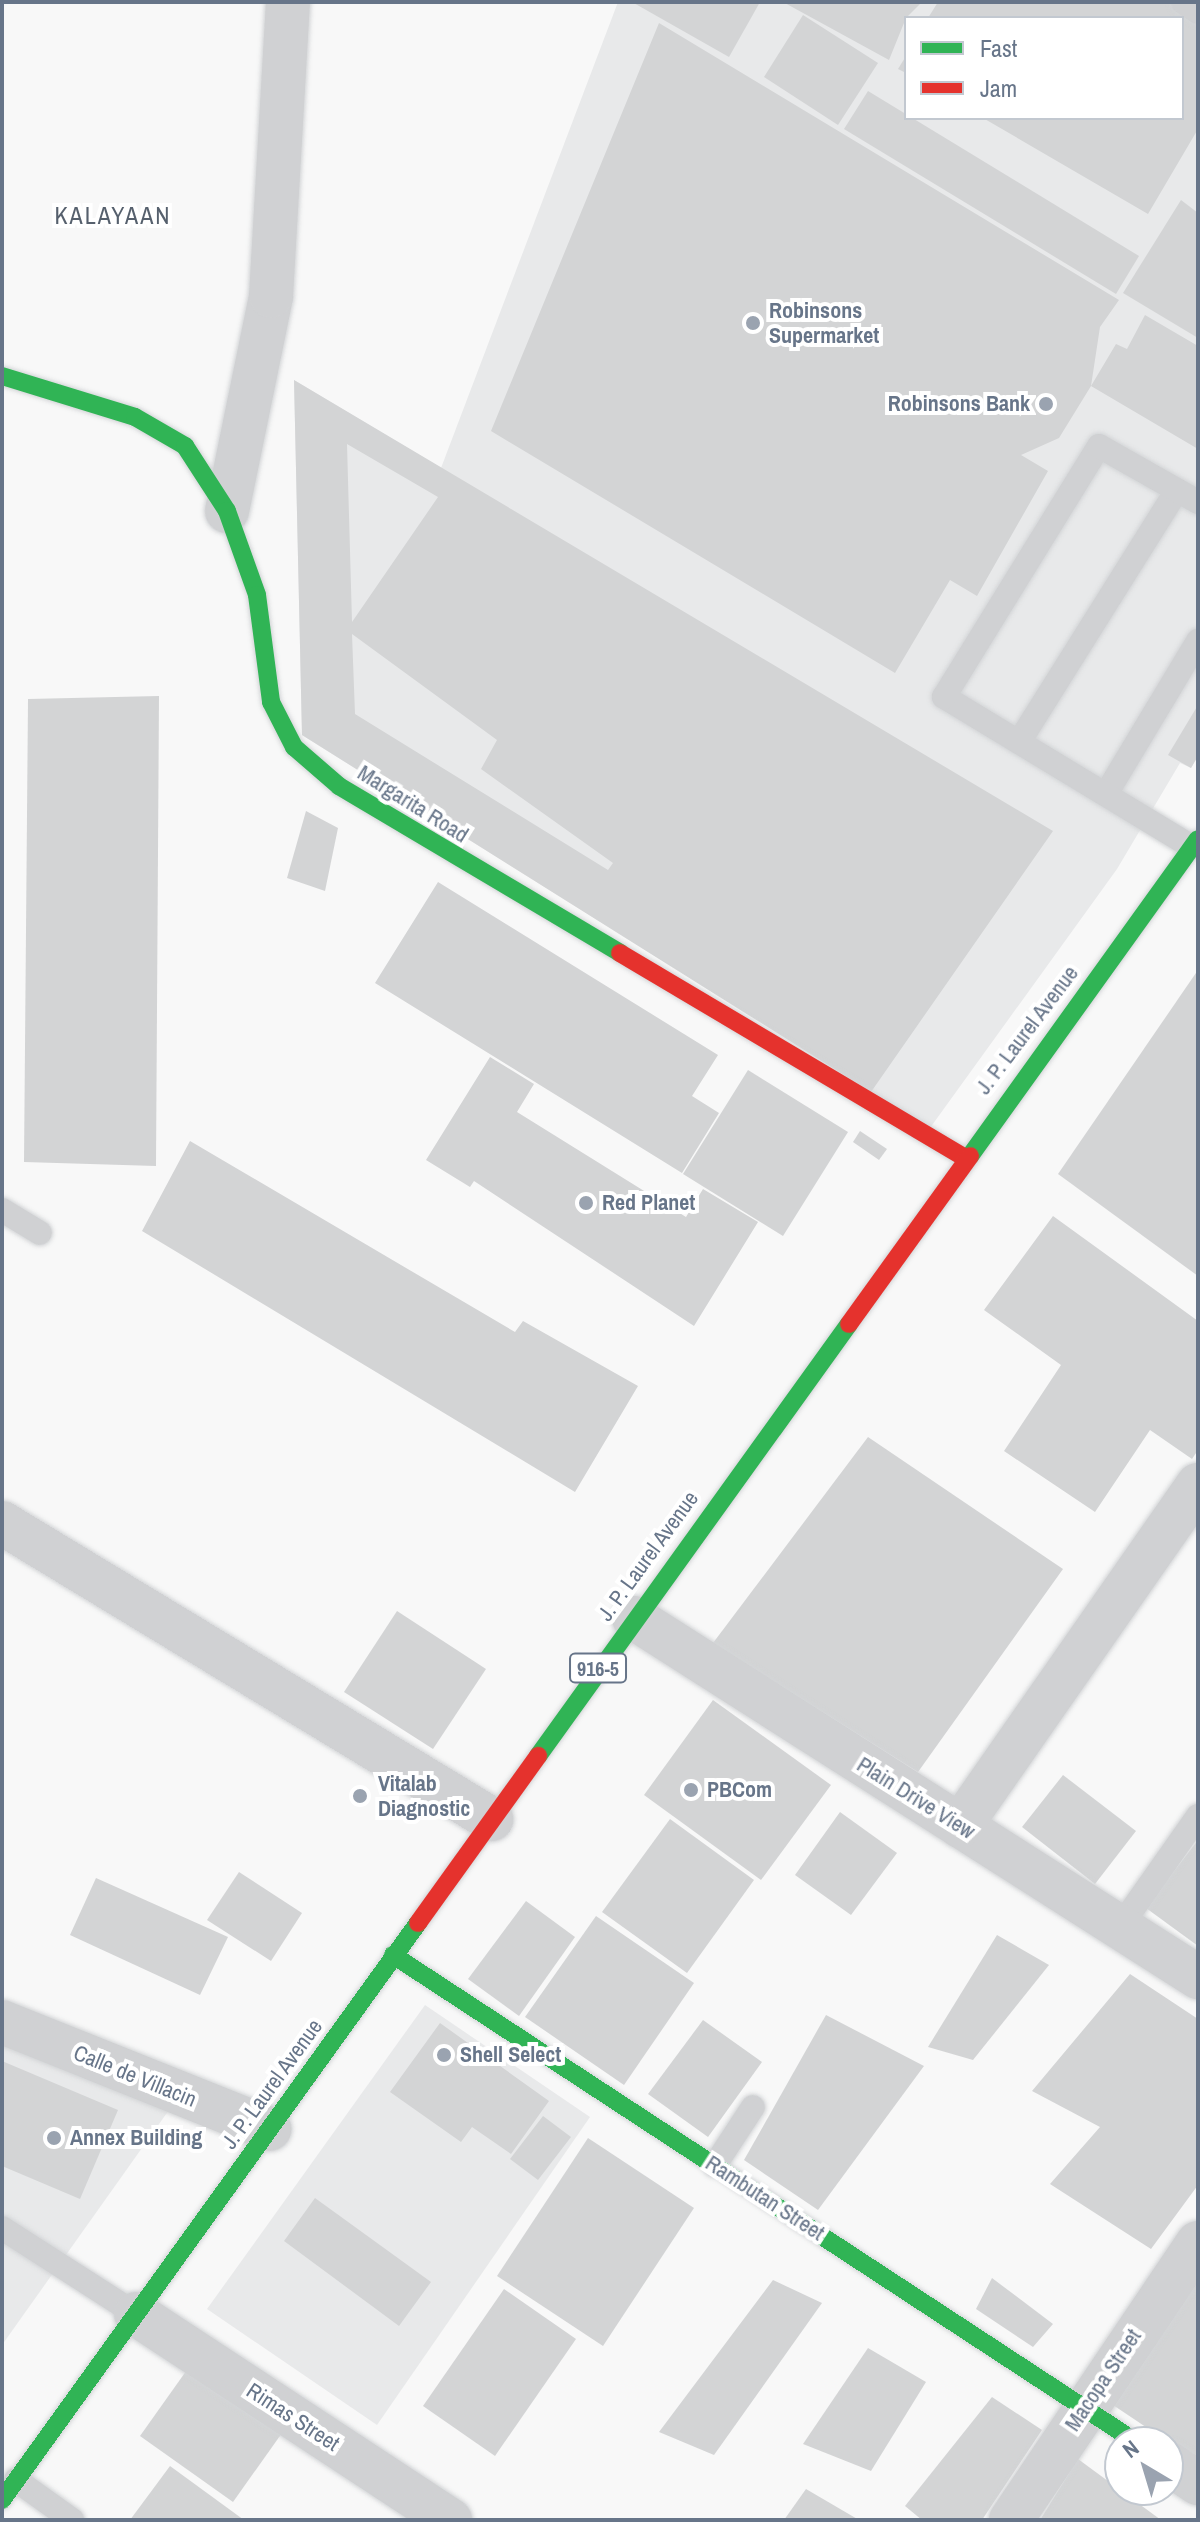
<!DOCTYPE html>
<style>
body{margin:0}
#map{position:relative;width:1200px;height:2522px;overflow:hidden;background:#f8f8f8;font-family:"Archivo Narrow",sans-serif}
div>[style]{position:absolute}
[style*='--x']{left:calc(var(--x)*1px);top:calc(var(--y)*1px);width:calc(var(--w)*1px);rotate:calc(var(--a)*1deg)}
.built>*{inset:0;background:#e8e9ea}
.building>*{inset:0;background:#d3d4d5}
.roads{filter:drop-shadow(0 0 2px #d3d5d7) drop-shadow(0 0 2px #d3d5d7)}
.lane>*{height:24px;margin:-12px;padding:0 12px;transform-origin:12px;border-radius:12px;background:#d0d1d3}
.street>*{height:44px;margin:-22px;padding:0 22px;transform-origin:22px;border-radius:22px;background:#d0d1d3}
.fast>*{height:18px;margin:-9px;padding:0 9px;transform-origin:9px;border-radius:9px;background:#30b455}
.jam>*{height:18px;margin:-9px;padding:0 9px;transform-origin:9px;border-radius:9px;background:#e5322d}
.dots>*{width:22px;height:22px;translate:-50% -50%;box-sizing:border-box;border:4px solid #fff;border-radius:50%}
span{translate:-50% -50%;white-space:nowrap;text-align:center;line-height:1.15;-webkit-text-stroke:8px #fff;paint-order:stroke}
.shield-label span{padding:2px 6px;background:#fff;border:2px solid;border-radius:6px;-webkit-text-stroke-width:0}
.shield-label{font-size:20px;color:#677589;font-weight:700}
.poi-label{font-size:22px;color:#677589;font-weight:700}
.left{translate:0 -50%;text-align:left}
.right{translate:-100% -50%;text-align:right}
.street-label{font-size:22px;color:#677589}
.neighbourhood-label{font-size:24px;color:#56606d;letter-spacing:2px}
.frame{position:absolute;inset:0;border:4px solid #677589;pointer-events:none}
.legend{position:absolute;left:904px;top:16px;width:280px;height:104px;box-sizing:border-box;background:#fff;border:2px solid #c2c8d0;margin:0;padding:10px 14px;list-style:none;font-size:24px;color:#677589}
.legend li{display:flex;align-items:center;gap:16px;height:40px}
.legend b{width:40px;border:2px solid #c2c8d0}
.north{position:absolute;left:1104px;top:2426px;width:80px;height:80px;box-sizing:border-box;background:#fff;border:2px solid #c2c8d0;border-radius:50%;rotate:322deg;font-size:22px;font-weight:700;line-height:32px;text-align:center;color:#677589}
.north::after{content:'';display:block;margin:auto;width:28px;height:36px;background:#9aa3b0;clip-path:polygon(50% 0,100% 100%,50% 72%,0 100%)}
</style>
<div id="map">
<div class="built">
<i style="clip-path:polygon(evenodd,618px 2px,1198px 2px,1198px 756px,1191px 768px,1180px 763px,1117px 869px,930px 1128px,302px 735px,294px 380px,441px 468px,618px 2px,906px 18px,1182px 18px,1182px 118px,906px 118px,906px 18px)"></i>
<i style="clip-path:polygon(425px 2005px,590px 2117px,377px 2425px,207px 2309px)"></i>
<i style="clip-path:polygon(2px 2044px,169px 2110px,2px 2345px)"></i>
</div>
<div class="building">
<i style="clip-path:polygon(632px 2px,760px 2px,729px 57px)"></i>
<i style="clip-path:polygon(783px 2px,922px 2px,906px 18px,889px 60px)"></i>
<i style="clip-path:polygon(938px 2px,1169px 2px,1198px 19px,1198px 129px,1148px 214px,983px 118px,1182px 118px,1182px 18px,928px 18px)"></i>
<i style="clip-path:polygon(803px 15px,878px 63px,838px 125px,764px 77px)"></i>
<i style="clip-path:polygon(659px 23px,1119px 300px,1100px 327px,1091px 386px,1116px 344px,1127px 349px,1145px 315px,1198px 346px,1198px 449px,1091px 386px,1059px 438px,1021px 455px,1048px 471px,977px 596px,950px 580px,895px 673px,491px 431px)"></i>
<i style="clip-path:polygon(906px 56px,906px 73px,898px 69px)"></i>
<i style="clip-path:polygon(868px 91px,1139px 256px,1116px 294px,844px 129px)"></i>
<i style="clip-path:polygon(1181px 200px,1198px 213px,1198px 338px,1123px 293px)"></i>
<i style="clip-path:polygon(evenodd,294px 380px,1053px 831px,871px 1092px,302px 735px,294px 380px,347px 444px,438px 497px,352px 622px,347px 444px,294px 380px,352px 634px,497px 740px,481px 769px,613px 863px,608px 870px,355px 714px,352px 634px)"></i>
<i style="clip-path:polygon(159px 696px,156px 1166px,24px 1162px,28px 699px)"></i>
<i style="clip-path:polygon(1198px 705px,1198px 756px,1191px 768px,1168px 755px)"></i>
<i style="clip-path:polygon(306px 811px,338px 828px,325px 891px,287px 878px)"></i>
<i style="clip-path:polygon(438px 882px,718px 1055px,692px 1096px,719px 1113px,682px 1173px,375px 983px)"></i>
<i style="clip-path:polygon(1198px 970px,1198px 1276px,1058px 1174px)"></i>
<i style="clip-path:polygon(490px 1057px,534px 1084px,517px 1112px,686px 1217px,703px 1189px,758px 1222px,694px 1326px,474px 1181px,470px 1187px,426px 1160px)"></i>
<i style="clip-path:polygon(748px 1070px,848px 1132px,783px 1236px,683px 1174px)"></i>
<i style="clip-path:polygon(860px 1131px,887px 1149px,879px 1160px,853px 1142px)"></i>
<i style="clip-path:polygon(190px 1141px,515px 1332px,523px 1321px,638px 1386px,575px 1492px,142px 1231px)"></i>
<i style="clip-path:polygon(1053px 1216px,1198px 1321px,1198px 1450px,1192px 1459px,1150px 1430px,1095px 1512px,1004px 1451px,1061px 1365px,984px 1310px)"></i>
<i style="clip-path:polygon(868px 1437px,1063px 1569px,918px 1772px,713px 1643px)"></i>
<i style="clip-path:polygon(397px 1611px,486px 1669px,433px 1749px,344px 1692px)"></i>
<i style="clip-path:polygon(713px 1700px,831px 1785px,761px 1880px,644px 1795px)"></i>
<i style="clip-path:polygon(1063px 1775px,1136px 1831px,1095px 1884px,1022px 1827px)"></i>
<i style="clip-path:polygon(840px 1812px,897px 1853px,851px 1915px,795px 1875px)"></i>
<i style="clip-path:polygon(670px 1819px,754px 1880px,687px 1973px,602px 1912px)"></i>
<i style="clip-path:polygon(1198px 1840px,1198px 1946px,1146px 1908px)"></i>
<i style="clip-path:polygon(239px 1872px,302px 1913px,271px 1961px,207px 1920px)"></i>
<i style="clip-path:polygon(96px 1878px,228px 1937px,200px 1995px,70px 1935px)"></i>
<i style="clip-path:polygon(526px 1901px,575px 1937px,519px 2016px,468px 1979px)"></i>
<i style="clip-path:polygon(596px 1916px,694px 1983px,624px 2085px,525px 2017px)"></i>
<i style="clip-path:polygon(997px 1935px,1049px 1965px,973px 2060px,928px 2047px)"></i>
<i style="clip-path:polygon(1130px 1974px,1198px 2019px,1198px 2185px,1151px 2249px,1050px 2184px,1100px 2127px,1032px 2091px)"></i>
<i style="clip-path:polygon(826px 2015px,924px 2066px,818px 2210px,744px 2160px)"></i>
<i style="clip-path:polygon(703px 2020px,762px 2062px,708px 2137px,648px 2094px)"></i>
<i style="clip-path:polygon(440px 2023px,549px 2101px,511px 2154px,472px 2127px,461px 2142px,390px 2092px)"></i>
<i style="clip-path:polygon(2px 2061px,118px 2110px,80px 2199px,2px 2166px)"></i>
<i style="clip-path:polygon(543px 2116px,571px 2137px,538px 2180px,510px 2159px)"></i>
<i style="clip-path:polygon(588px 2138px,694px 2208px,603px 2346px,497px 2276px)"></i>
<i style="clip-path:polygon(315px 2198px,431px 2282px,399px 2326px,284px 2241px)"></i>
<i style="clip-path:polygon(992px 2278px,1053px 2324px,1033px 2347px,976px 2309px)"></i>
<i style="clip-path:polygon(773px 2280px,822px 2303px,714px 2455px,659px 2432px)"></i>
<i style="clip-path:polygon(1198px 2282px,1198px 2462px,1113px 2405px)"></i>
<i style="clip-path:polygon(504px 2289px,576px 2339px,495px 2456px,423px 2406px)"></i>
<i style="clip-path:polygon(868px 2348px,926px 2382px,871px 2471px,803px 2444px)"></i>
<i style="clip-path:polygon(189px 2367px,282px 2433px,233px 2502px,140px 2436px)"></i>
<i style="clip-path:polygon(992px 2397px,1042px 2430px,982px 2520px,922px 2520px,905px 2506px)"></i>
<i style="clip-path:polygon(1078px 2459px,1161px 2520px,1040px 2520px)"></i>
<i style="clip-path:polygon(170px 2466px,244px 2520px,130px 2520px)"></i>
<i style="clip-path:polygon(806px 2489px,859px 2520px,784px 2520px)"></i>
</div>
<div class="roads">
<div class="lane">
<i style="--x:1183;--y:2;--w:18;--a:34"></i>
<i style="--x:1019;--y:742;--w:297;--a:-57.9"></i>
<i style="--x:1106;--y:794;--w:179;--a:-59"></i>
<i style="--x:1192;--y:847;--w:290;--a:-148.8"></i>
<i style="--x:944;--y:697;--w:295;--a:-58.3"></i>
<i style="--x:1099;--y:446;--w:114;--a:29.5"></i>
<i style="--x:2;--y:1210;--w:44;--a:31.2"></i>
<i style="--x:1120;--y:1927;--w:136;--a:-54.9"></i>
<i style="--x:715;--y:2165;--w:69;--a:-56.8"></i>
<i style="--x:2;--y:2228;--w:159;--a:32.7"></i>
<i style="--x:16;--y:2480;--w:69;--a:35.5"></i>
</div>
<div class="street">
<i style="--x:227;--y:511;--w:219;--a:-78.4"></i>
<i style="--x:271;--y:296;--w:294;--a:-86.7"></i>
<i style="--x:2;--y:1523;--w:572;--a:31.19"></i>
<i style="--x:634;--y:1618;--w:669;--a:32.48"></i>
<i style="--x:960;--y:1826;--w:416;--a:-55.1"></i>
<i style="--x:2;--y:2022;--w:288;--a:21.8"></i>
<i style="--x:136;--y:2314;--w:376;--a:33.3"></i>
<i style="--x:1168;--y:2463;--w:36;--a:34"></i>
<i style="--x:1011;--y:2520;--w:334;--a:-56"></i>
</div>
<div class="fast">
<i style="--x:2;--y:376;--w:139;--a:17.1"></i>
<i style="--x:135;--y:417;--w:58;--a:30.1"></i>
<i style="--x:185;--y:446;--w:77;--a:57.1"></i>
<i style="--x:227;--y:511;--w:89;--a:70.3"></i>
<i style="--x:257;--y:595;--w:108;--a:82.5"></i>
<i style="--x:271;--y:702;--w:51;--a:62.9"></i>
<i style="--x:294;--y:747;--w:60;--a:40.9"></i>
<i style="--x:339;--y:786;--w:327;--a:30.7"></i>
<i style="--x:970;--y:1156;--w:390;--a:-54.3"></i>
<i style="--x:538;--y:1756;--w:532;--a:-54.25"></i>
<i style="--x:393;--y:1955;--w:888;--a:33.24"></i>
<i style="--x:2;--y:2500;--w:711;--a:-54.21"></i>
</div>
<div class="jam">
<i style="--x:620;--y:953;--w:399;--a:30.7"></i>
<i style="--x:849;--y:1324;--w:207;--a:-54.2"></i>
<i style="--x:418;--y:1923;--w:206;--a:-54.3"></i>
</div>
</div>
<div class="dots">
<i style="left:753px;top:323px;background:#9aa3b0"></i>
<i style="left:1046px;top:404px;background:#9aa3b0"></i>
<i style="left:586px;top:1203px;background:#9aa3b0"></i>
<i style="left:691px;top:1790px;background:#9aa3b0"></i>
<i style="left:360px;top:1796px;background:#9aa3b0"></i>
<i style="left:444px;top:2055px;background:#9aa3b0"></i>
<i style="left:54px;top:2138px;background:#9aa3b0"></i>
</div>
<div class="shield-label">
<span style="left:598px;top:1668px">916-5</span>
</div>
<div class="poi-label">
<span class="left" style="left:769px;top:323px">Robinsons<br>Supermarket</span>
<span class="right" style="left:1030px;top:404px">Robinsons Bank</span>
<span class="left" style="left:602px;top:1203px">Red Planet</span>
<span class="left" style="left:378px;top:1796px">Vitalab<br>Diagnostic</span>
<span class="left" style="left:707px;top:1790px">PBCom</span>
<span class="left" style="left:460px;top:2055px">Shell Select</span>
<span class="left" style="left:70px;top:2138px">Annex Building</span>
</div>
<div class="street-label">
<span style="left:413px;top:804px;rotate:32deg">Margarita Road</span>
<span style="left:1027px;top:1030px;rotate:-53deg">J. P. Laurel Avenue</span>
<span style="left:648px;top:1556px;rotate:-54deg">J. P. Laurel Avenue</span>
<span style="left:916px;top:1798px;rotate:32deg">Plain Drive View</span>
<span style="left:135px;top:2076px;rotate:22deg">Calle de Villacin</span>
<span style="left:272px;top:2084px;rotate:-54deg">J. P. Laurel Avenue</span>
<span style="left:765px;top:2198px;rotate:33deg">Rambutan Street</span>
<span style="left:1103px;top:2380px;rotate:-56deg">Macopa Street</span>
<span style="left:293px;top:2417px;rotate:33deg">Rimas Street</span>
</div>
<div class="neighbourhood-label">
<span style="left:113px;top:216px">KALAYAAN</span>
</div>
<div class="frame"></div>
<ul class="legend">
<li><b style="height:10px;background:#30b455"></b>Fast</li>
<li><b style="height:10px;background:#e5322d"></b>Jam</li>
</ul>
<div class="north">N</div>
</div>
